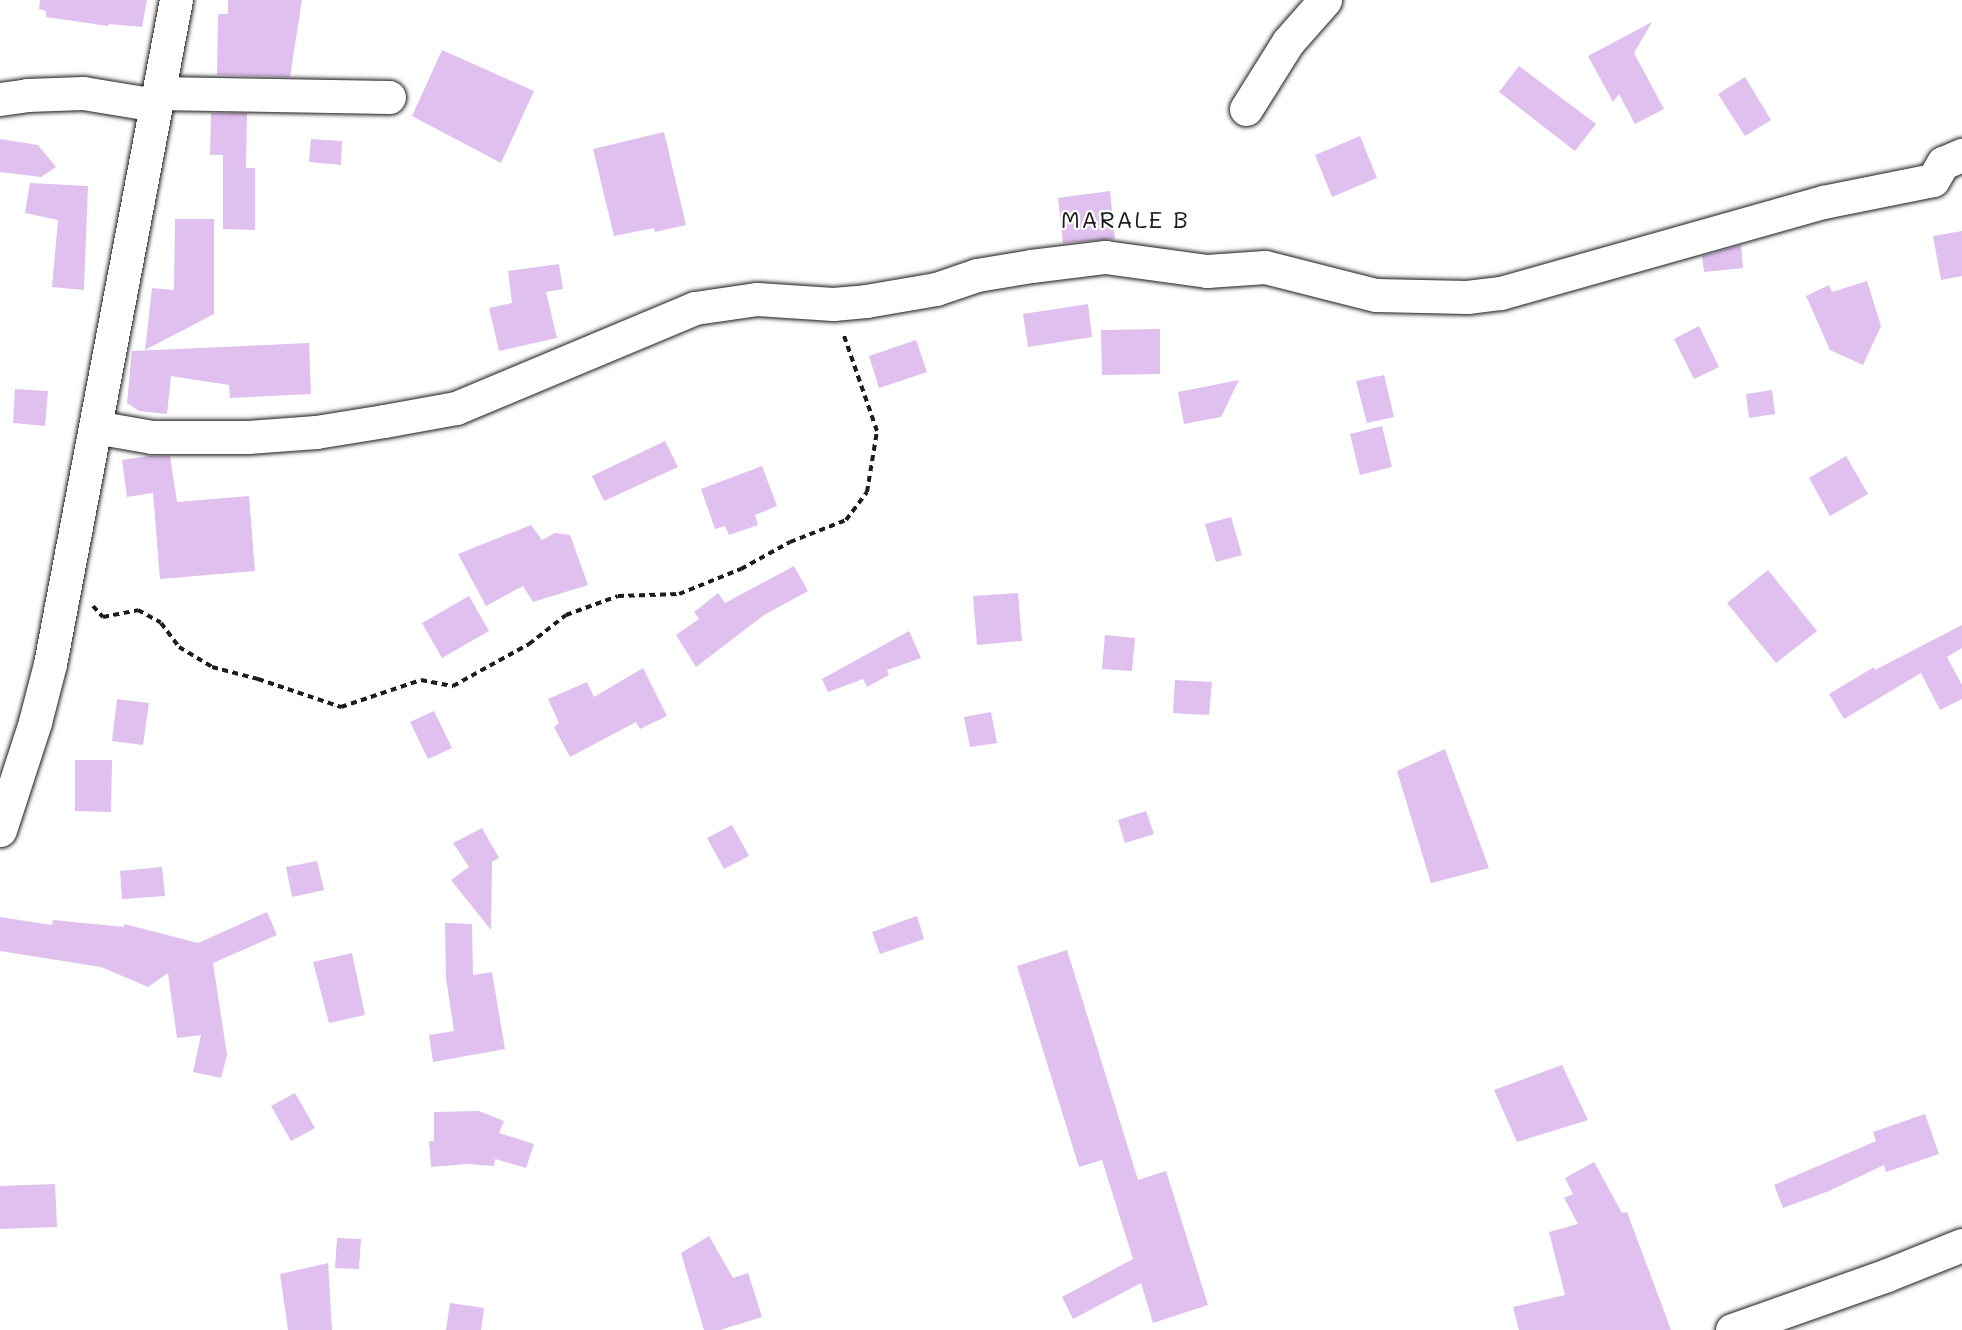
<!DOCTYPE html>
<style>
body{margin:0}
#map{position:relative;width:1962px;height:1330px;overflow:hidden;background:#fff;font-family:Mali,sans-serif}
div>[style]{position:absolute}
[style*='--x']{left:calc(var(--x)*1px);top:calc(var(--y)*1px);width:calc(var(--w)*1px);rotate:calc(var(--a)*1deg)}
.building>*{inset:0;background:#dfc0ee}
.path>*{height:4px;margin-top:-2px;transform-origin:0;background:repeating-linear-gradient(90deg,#1c1c1c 0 6px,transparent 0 10.5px)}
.roads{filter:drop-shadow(0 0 2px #1c1c1c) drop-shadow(0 0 2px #1c1c1c)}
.minor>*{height:33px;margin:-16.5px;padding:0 16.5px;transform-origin:16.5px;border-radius:16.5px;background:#fff}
span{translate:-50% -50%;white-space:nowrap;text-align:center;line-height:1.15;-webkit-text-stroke:4.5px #fff;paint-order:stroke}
.quarter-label{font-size:24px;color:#1c1c1c;letter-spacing:1.5px}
</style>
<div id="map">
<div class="building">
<i style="clip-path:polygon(40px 0,147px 0,142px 27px,109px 24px,108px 26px,46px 17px,46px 11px,39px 9px)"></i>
<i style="clip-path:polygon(228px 0,302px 0,290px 77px,217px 75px,218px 14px,228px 14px)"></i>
<i style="clip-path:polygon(1652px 22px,1634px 53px,1664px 109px,1635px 124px,1619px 94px,1613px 102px,1588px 56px)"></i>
<i style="clip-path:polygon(442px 50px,534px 91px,501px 163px,412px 116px)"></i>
<i style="clip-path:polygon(1519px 66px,1596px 124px,1575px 151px,1499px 92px)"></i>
<i style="clip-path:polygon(1745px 77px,1771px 120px,1745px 136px,1718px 94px)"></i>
<i style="clip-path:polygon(211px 113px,247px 113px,246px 168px,255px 168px,255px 230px,223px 229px,223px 155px,210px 155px)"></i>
<i style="clip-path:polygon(664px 132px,686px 225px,655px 232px,654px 228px,614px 236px,593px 149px)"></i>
<i style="clip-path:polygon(1360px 136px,1377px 178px,1332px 197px,1315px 155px)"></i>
<i style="clip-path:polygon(0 139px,38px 145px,56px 167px,41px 177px,0 172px)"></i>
<i style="clip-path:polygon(311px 139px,342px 141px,341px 165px,309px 162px)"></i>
<i style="clip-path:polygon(30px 183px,88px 186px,84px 290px,52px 287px,58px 220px,25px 213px)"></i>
<i style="clip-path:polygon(1110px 191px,1115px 239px,1063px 243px,1058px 198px)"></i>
<i style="clip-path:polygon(175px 219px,214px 219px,214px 314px,145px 350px,152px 288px,174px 290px)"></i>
<i style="clip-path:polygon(1962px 231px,1962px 276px,1941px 280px,1933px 236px)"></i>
<i style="clip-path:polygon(1741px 245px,1743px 268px,1704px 272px,1702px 256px)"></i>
<i style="clip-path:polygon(559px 264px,563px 289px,546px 292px,557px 338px,499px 351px,489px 308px,512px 303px,508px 271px)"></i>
<i style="clip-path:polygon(1867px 281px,1881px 326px,1863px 365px,1830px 350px,1806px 296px,1829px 285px,1832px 292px)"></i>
<i style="clip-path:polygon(1088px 304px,1092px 337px,1028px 347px,1023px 314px)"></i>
<i style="clip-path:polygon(1699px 326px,1719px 367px,1694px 379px,1674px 339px)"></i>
<i style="clip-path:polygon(1160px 329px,1160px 374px,1102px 375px,1101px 330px)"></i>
<i style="clip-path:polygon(916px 340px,927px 372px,879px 388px,869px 356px)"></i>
<i style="clip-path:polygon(309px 343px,311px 394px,230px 398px,229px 385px,171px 376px,167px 414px,139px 411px,127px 403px,132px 351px)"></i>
<i style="clip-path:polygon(1384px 375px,1394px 417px,1367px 423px,1356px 381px)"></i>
<i style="clip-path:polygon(1239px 380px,1221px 417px,1184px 424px,1178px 392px)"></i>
<i style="clip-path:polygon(15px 389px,48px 391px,45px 426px,13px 423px)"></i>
<i style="clip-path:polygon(1772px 390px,1775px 414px,1749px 418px,1746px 394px)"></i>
<i style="clip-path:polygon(1382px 426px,1392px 467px,1360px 475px,1350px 434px)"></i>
<i style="clip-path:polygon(665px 441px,678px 467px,604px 501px,592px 476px)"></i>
<i style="clip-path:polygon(149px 456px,170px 456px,177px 502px,249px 496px,255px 571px,160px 579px,153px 493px,127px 497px,122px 460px)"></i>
<i style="clip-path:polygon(1846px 456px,1868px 494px,1830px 516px,1809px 478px)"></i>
<i style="clip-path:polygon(762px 466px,777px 506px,755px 515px,758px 525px,729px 535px,725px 526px,715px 529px,701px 489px)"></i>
<i style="clip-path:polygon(1231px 517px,1242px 555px,1216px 562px,1205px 524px)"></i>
<i style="clip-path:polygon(531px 525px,542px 540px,555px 533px,570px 535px,588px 585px,533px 602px,523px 586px,486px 606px,458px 554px)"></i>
<i style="clip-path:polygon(794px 566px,808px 591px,764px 615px,696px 667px,676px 635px,699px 619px,694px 612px,718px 593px,725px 603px)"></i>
<i style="clip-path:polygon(1768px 570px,1817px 631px,1776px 663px,1727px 603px)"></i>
<i style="clip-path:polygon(1018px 593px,1022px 641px,977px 645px,973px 596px)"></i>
<i style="clip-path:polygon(469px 596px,489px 631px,442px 658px,422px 623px)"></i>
<i style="clip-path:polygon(1962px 625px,1962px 648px,1947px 657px,1962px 685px,1962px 699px,1940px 710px,1921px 673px,1844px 719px,1829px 694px,1874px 667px,1875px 670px)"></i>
<i style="clip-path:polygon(909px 631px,921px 658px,887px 670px,889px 675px,867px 687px,863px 679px,828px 692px,822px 679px)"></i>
<i style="clip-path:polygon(1105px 635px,1135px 638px,1132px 671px,1102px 669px)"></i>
<i style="clip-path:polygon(643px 668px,667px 716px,640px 729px,636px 722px,570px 757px,554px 727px,559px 723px,548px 699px,587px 682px,594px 697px)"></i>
<i style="clip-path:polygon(1175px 680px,1212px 682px,1209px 715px,1173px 713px)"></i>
<i style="clip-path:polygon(117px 699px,149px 703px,143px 745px,112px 741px)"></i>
<i style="clip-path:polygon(434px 711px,452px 748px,428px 759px,410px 722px)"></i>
<i style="clip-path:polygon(991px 712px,997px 743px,970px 747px,964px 717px)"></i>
<i style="clip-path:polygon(1445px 749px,1489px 868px,1431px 883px,1397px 771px)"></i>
<i style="clip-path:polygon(75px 760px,112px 760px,111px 812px,75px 811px)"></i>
<i style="clip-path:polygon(1146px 811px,1154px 834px,1125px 843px,1118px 820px)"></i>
<i style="clip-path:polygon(732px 825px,749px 856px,724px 869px,707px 838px)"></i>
<i style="clip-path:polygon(482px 828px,499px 858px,492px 862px,491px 930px,451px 880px,469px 867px,453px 843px)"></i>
<i style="clip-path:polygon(317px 861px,324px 890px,292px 897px,286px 867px)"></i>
<i style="clip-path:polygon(162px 867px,165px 896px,122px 899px,120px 871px)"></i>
<i style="clip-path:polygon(267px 912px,277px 935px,213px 963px,227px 1055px,221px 1078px,193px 1072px,201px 1035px,177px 1038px,168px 973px,148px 987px,101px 967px,0 951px,0 917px,52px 925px,53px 920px,124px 927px,124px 924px,198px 943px)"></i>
<i style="clip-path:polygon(917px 916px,924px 939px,880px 954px,872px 932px)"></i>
<i style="clip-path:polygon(445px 923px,472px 924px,473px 975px,492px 972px,505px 1049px,433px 1062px,429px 1035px,454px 1031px,446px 978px)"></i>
<i style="clip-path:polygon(1067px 950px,1138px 1180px,1166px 1171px,1208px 1305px,1153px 1323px,1141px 1283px,1073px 1319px,1062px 1297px,1133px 1259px,1102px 1160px,1079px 1167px,1017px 966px)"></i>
<i style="clip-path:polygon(352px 953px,365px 1015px,329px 1023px,313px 962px)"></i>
<i style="clip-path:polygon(1562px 1065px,1588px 1120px,1517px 1142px,1494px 1090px)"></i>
<i style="clip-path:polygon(295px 1093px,315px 1128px,291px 1141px,271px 1106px)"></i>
<i style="clip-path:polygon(479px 1111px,504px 1121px,499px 1133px,534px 1144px,526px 1168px,495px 1159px,494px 1166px,467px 1164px,431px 1167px,429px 1141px,434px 1141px,434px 1112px)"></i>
<i style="clip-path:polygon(1925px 1114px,1939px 1154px,1886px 1172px,1884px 1165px,1829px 1191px,1783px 1208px,1774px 1185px,1876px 1141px,1873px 1132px)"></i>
<i style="clip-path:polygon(1594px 1162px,1622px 1213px,1627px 1212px,1671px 1330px,1519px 1330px,1513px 1307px,1565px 1295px,1549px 1232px,1578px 1224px,1564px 1198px,1573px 1194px,1565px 1178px)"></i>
<i style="clip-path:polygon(55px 1184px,57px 1227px,0 1229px,0 1186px)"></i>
<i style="clip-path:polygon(709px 1236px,733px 1278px,748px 1273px,762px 1317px,720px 1330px,704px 1330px,681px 1253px)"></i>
<i style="clip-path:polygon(337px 1238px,361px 1239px,359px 1269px,335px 1268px)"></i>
<i style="clip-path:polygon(328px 1263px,332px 1330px,288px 1330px,280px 1274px)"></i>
<i style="clip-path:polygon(450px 1303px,484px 1308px,481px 1330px,446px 1330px)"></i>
</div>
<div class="path">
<i style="--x:93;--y:606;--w:15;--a:48"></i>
<i style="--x:103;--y:617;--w:36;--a:-11"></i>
<i style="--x:138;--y:610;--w:26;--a:29"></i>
<i style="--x:161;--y:623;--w:30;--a:53"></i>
<i style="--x:179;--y:647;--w:39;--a:31"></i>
<i style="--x:212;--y:667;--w:48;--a:14.6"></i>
<i style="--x:258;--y:679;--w:88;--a:18.6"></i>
<i style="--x:341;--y:707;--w:84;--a:-18.6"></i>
<i style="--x:421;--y:680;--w:33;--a:11"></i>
<i style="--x:453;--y:686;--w:87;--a:-28.9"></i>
<i style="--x:529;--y:644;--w:47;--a:-38.1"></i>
<i style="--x:566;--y:615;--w:55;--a:-20.1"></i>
<i style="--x:618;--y:596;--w:61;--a:-1.9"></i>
<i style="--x:679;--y:594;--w:67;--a:-22"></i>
<i style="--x:741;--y:569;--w:56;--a:-28.9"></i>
<i style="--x:790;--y:542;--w:60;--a:-21.4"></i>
<i style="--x:846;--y:520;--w:35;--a:-53"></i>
<i style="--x:867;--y:492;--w:62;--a:-80.7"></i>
<i style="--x:877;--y:431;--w:104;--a:-109.1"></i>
</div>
<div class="roads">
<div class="minor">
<i style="--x:158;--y:93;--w:231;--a:1"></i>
<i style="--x:0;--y:99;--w:27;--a:-8"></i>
<i style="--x:27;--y:95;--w:56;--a:-2"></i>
<i style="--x:83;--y:93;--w:74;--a:9.3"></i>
<i style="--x:1246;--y:109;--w:79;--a:-57.9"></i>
<i style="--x:1288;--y:42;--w:56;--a:-48.6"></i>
<i style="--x:95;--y:427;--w:58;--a:10"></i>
<i style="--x:152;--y:437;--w:96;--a:0"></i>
<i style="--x:248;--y:437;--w:68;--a:-4.2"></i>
<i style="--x:316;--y:432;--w:69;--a:-9.2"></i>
<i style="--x:384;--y:421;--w:73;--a:-10.2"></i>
<i style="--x:456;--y:408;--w:259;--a:-22.7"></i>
<i style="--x:695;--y:308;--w:63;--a:-8.3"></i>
<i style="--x:757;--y:299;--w:76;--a:3.8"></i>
<i style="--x:833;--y:304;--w:33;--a:-5"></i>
<i style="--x:866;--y:301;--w:71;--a:-9.7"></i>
<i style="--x:936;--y:289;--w:43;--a:-18.9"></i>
<i style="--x:977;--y:275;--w:55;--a:-9.5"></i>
<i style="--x:1031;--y:266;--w:75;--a:-6.9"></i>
<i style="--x:1105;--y:257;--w:103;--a:7.8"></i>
<i style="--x:1207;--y:271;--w:58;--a:-3.9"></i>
<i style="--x:1265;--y:267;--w:114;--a:14.2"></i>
<i style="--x:1376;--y:295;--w:91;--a:1.3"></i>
<i style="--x:1467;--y:297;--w:34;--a:-7"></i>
<i style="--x:1501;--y:293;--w:335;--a:-15.8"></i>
<i style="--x:1823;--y:202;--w:112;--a:-11.3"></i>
<i style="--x:1933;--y:180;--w:20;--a:-60"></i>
<i style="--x:1943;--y:163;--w:21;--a:-23"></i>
<i style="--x:0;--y:830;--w:114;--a:-72"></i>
<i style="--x:35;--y:722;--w:60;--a:-75.5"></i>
<i style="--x:50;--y:664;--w:676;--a:-79.26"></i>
<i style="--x:1732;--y:1330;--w:164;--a:-19.5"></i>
<i style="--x:1887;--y:1275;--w:81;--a:-21.8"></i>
</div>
</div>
<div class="quarter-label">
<span style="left:1125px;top:219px">MARALE B</span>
</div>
</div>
